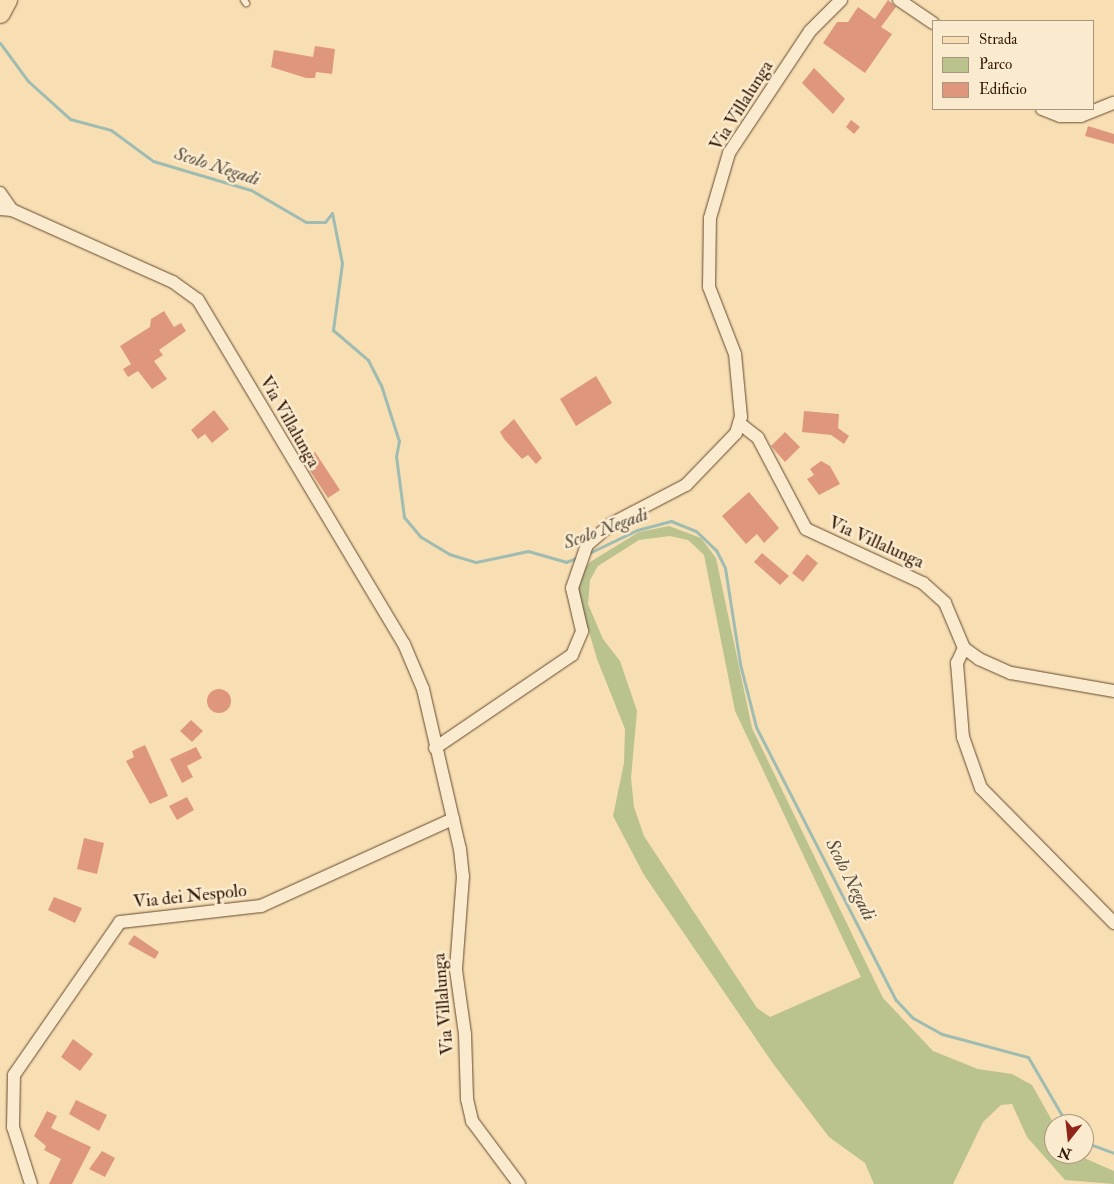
<!DOCTYPE html>
<style>
body{margin:0}
#map{position:relative;width:1114px;height:1184px;overflow:hidden;background:#f8dfb3;font-family:"IM FELL Double Pica",serif}
div>[style]{position:absolute}
[style*='--x']{left:calc(var(--x)*1px);top:calc(var(--y)*1px);width:calc(var(--w)*1px);rotate:calc(var(--a)*1deg)}
.green>*{inset:0;background:#bac28e}
.stream>*{height:3px;margin:-1.5px;padding:0 1.5px;transform-origin:1.5px;border-radius:1.5px;background:#9ebcb2}
.building>*{inset:0;background:#de977c}
.round{border-radius:50%}
.roads{filter:drop-shadow(0 0 1px #644830) drop-shadow(0 0 1px #644830)}
.service>*{height:6px;margin:-3px;padding:0 3px;transform-origin:3px;border-radius:3px;background:#faeace}
.minor>*{height:12px;margin:-6px;padding:0 6px;transform-origin:6px;border-radius:6px;background:#faeace}
.primary>*{height:20px;margin:-10px;padding:0 10px;transform-origin:10px;border-radius:10px;background:#f8dfb3}
span{translate:-50% -50%;white-space:nowrap;text-align:center;line-height:1.15;-webkit-text-stroke:5px #faeace;paint-order:stroke}
.street-label{font-size:18px;color:#321605}
.water-label{font-size:19px;color:#585042;font-style:italic}
.legend{position:absolute;left:932px;top:20px;width:162px;height:90px;box-sizing:border-box;background:#faeace;border:1px solid #aa957e;margin:0;padding:6px 9px;list-style:none;font-size:15px;color:#321605}
.legend li{display:flex;align-items:center;gap:10px;height:25px}
.legend b{width:25px;border:1px solid #aa957e}
.north{position:absolute;left:1044px;top:1114px;width:50px;height:50px;box-sizing:border-box;background:#faeace;border:1px solid #aa957e;border-radius:50%;rotate:196deg;font-size:14px;font-weight:700;line-height:20px;text-align:center;color:#321605}
.north::after{content:'';display:block;margin:auto;width:18px;height:22px;background:#8f2418;clip-path:polygon(50% 0,100% 100%,50% 72%,0 100%)}
</style>
<div id="map">
<div class="green">
<i style="clip-path:polygon(evenodd,669px 526px,701px 538px,716px 558px,752px 728px,883px 998px,933px 1051px,978px 1069px,1012px 1074px,1032px 1085px,1054px 1124px,1054px 1154px,1075px 1154px,1114px 1171px,1114px 1184px,1065px 1180px,1027px 1137px,1012px 1104px,1001px 1105px,983px 1122px,953px 1184px,874px 1184px,865px 1163px,829px 1137px,774px 1065px,644px 875px,613px 816px,624px 763px,625px 729px,597px 659px,578px 594px,583px 571px,590px 562px,639px 532px,669px 526px,670px 536px,688px 540px,704px 555px,735px 711px,861px 977px,770px 1017px,757px 1008px,644px 836px,634px 807px,631px 778px,637px 711px,620px 661px,603px 639px,588px 604px,590px 580px,598px 566px,639px 540px,670px 536px)"></i>
</div>
<div class="stream">
<i style="--x:0;--y:43;--w:47;--a:53.6"></i>
<i style="--x:28;--y:81;--w:57;--a:42.1"></i>
<i style="--x:70;--y:119;--w:42;--a:15"></i>
<i style="--x:111;--y:130;--w:52;--a:36.4"></i>
<i style="--x:153;--y:161;--w:102;--a:16.5"></i>
<i style="--x:251;--y:190;--w:64;--a:30.2"></i>
<i style="--x:306;--y:222;--w:19;--a:0"></i>
<i style="--x:325;--y:222;--w:11;--a:-52"></i>
<i style="--x:332;--y:213;--w:51;--a:78.7"></i>
<i style="--x:342;--y:263;--w:68;--a:97.7"></i>
<i style="--x:333;--y:330;--w:46;--a:40.6"></i>
<i style="--x:368;--y:360;--w:28;--a:63"></i>
<i style="--x:381;--y:385;--w:59;--a:72.2"></i>
<i style="--x:399;--y:441;--w:15;--a:101"></i>
<i style="--x:396;--y:456;--w:62;--a:82.5"></i>
<i style="--x:404;--y:517;--w:26;--a:50"></i>
<i style="--x:421;--y:537;--w:33;--a:31"></i>
<i style="--x:449;--y:554;--w:28;--a:17"></i>
<i style="--x:476;--y:562;--w:53;--a:-11.9"></i>
<i style="--x:528;--y:551;--w:40;--a:16"></i>
<i style="--x:566;--y:562;--w:14;--a:-21"></i>
<i style="--x:589;--y:553;--w:53;--a:-25.6"></i>
<i style="--x:637;--y:530;--w:35;--a:-15"></i>
<i style="--x:671;--y:521;--w:27;--a:22"></i>
<i style="--x:696;--y:531;--w:28;--a:44"></i>
<i style="--x:716;--y:550;--w:20;--a:63"></i>
<i style="--x:725;--y:568;--w:97;--a:81.1"></i>
<i style="--x:740;--y:664;--w:65;--a:75.7"></i>
<i style="--x:756;--y:727;--w:307;--a:62.9"></i>
<i style="--x:896;--y:1000;--w:25;--a:47"></i>
<i style="--x:913;--y:1018;--w:33;--a:29"></i>
<i style="--x:942;--y:1034;--w:89;--a:15"></i>
<i style="--x:1028;--y:1057;--w:78;--a:59.8"></i>
<i style="--x:1084;--y:1142;--w:32;--a:20"></i>
</div>
<div class="building">
<i style="clip-path:polygon(888px 0,896px 7px,881px 27px,892px 34px,865px 73px,823px 43px,837px 22px,848px 22px,858px 7px,875px 19px)"></i>
<i style="clip-path:polygon(315px 46px,335px 49px,332px 74px,316px 72px,315px 78px,306px 78px,271px 67px,274px 50px,313px 57px)"></i>
<i style="clip-path:polygon(814px 68px,845px 99px,833px 114px,802px 83px)"></i>
<i style="clip-path:polygon(851px 120px,860px 127px,854px 134px,846px 127px)"></i>
<i style="clip-path:polygon(1088px 126px,1114px 134px,1114px 144px,1085px 136px)"></i>
<i style="clip-path:polygon(164px 311px,174px 327px,181px 323px,186px 331px,159px 350px,163px 355px,154px 361px,167px 379px,152px 389px,138px 371px,128px 377px,123px 369px,131px 364px,120px 346px,150px 327px,151px 319px)"></i>
<i style="clip-path:polygon(596px 376px,612px 403px,576px 426px,560px 399px)"></i>
<i style="clip-path:polygon(214px 410px,229px 429px,212px 443px,205px 434px,198px 439px,191px 430px)"></i>
<i style="clip-path:polygon(804px 411px,839px 414px,838px 428px,849px 436px,844px 444px,831px 435px,802px 432px)"></i>
<i style="clip-path:polygon(514px 419px,542px 458px,536px 464px,528px 455px,522px 459px,504px 439px,500px 432px)"></i>
<i style="clip-path:polygon(785px 432px,800px 447px,785px 462px,771px 446px)"></i>
<i style="clip-path:polygon(315px 452px,340px 490px,328px 498px,303px 460px)"></i>
<i style="clip-path:polygon(821px 461px,830px 466px,840px 484px,819px 495px,807px 479px,814px 475px,810px 469px)"></i>
<i style="clip-path:polygon(749px 492px,779px 528px,764px 543px,757px 534px,746px 544px,722px 516px)"></i>
<i style="clip-path:polygon(762px 553px,789px 576px,780px 585px,754px 562px)"></i>
<i style="clip-path:polygon(807px 554px,818px 563px,803px 582px,792px 573px)"></i>
<i class="round" style="left:207px;top:689px;width:24px;height:24px"></i>
<i style="clip-path:polygon(191px 720px,203px 731px,192px 742px,180px 731px)"></i>
<i style="clip-path:polygon(145px 745px,168px 796px,150px 804px,126px 761px,134px 757px,132px 751px)"></i>
<i style="clip-path:polygon(196px 747px,202px 758px,187px 766px,193px 777px,182px 783px,170px 759px)"></i>
<i style="clip-path:polygon(187px 797px,194px 810px,177px 820px,169px 806px)"></i>
<i style="clip-path:polygon(84px 838px,104px 843px,97px 874px,77px 869px)"></i>
<i style="clip-path:polygon(54px 897px,82px 908px,75px 923px,48px 910px)"></i>
<i style="clip-path:polygon(134px 935px,159px 952px,155px 959px,128px 944px)"></i>
<i style="clip-path:polygon(73px 1039px,93px 1054px,80px 1071px,61px 1057px)"></i>
<i style="clip-path:polygon(76px 1100px,107px 1115px,99px 1131px,69px 1114px)"></i>
<i style="clip-path:polygon(47px 1111px,57px 1116px,51px 1128px,91px 1147px,72px 1184px,49px 1184px,61px 1159px,44px 1150px,46px 1146px,34px 1136px)"></i>
<i style="clip-path:polygon(102px 1151px,115px 1158px,105px 1177px,89px 1169px)"></i>
</div>
<div class="roads">
<div class="service">
<i style="--x:244;--y:0;--w:4;--a:56"></i>
</div>
<div class="minor">
<i style="--x:899;--y:0;--w:41;--a:34.1"></i>
<i style="--x:1042;--y:109;--w:19;--a:21"></i>
<i style="--x:1060;--y:116;--w:21;--a:0"></i>
<i style="--x:1081;--y:116;--w:35;--a:-22"></i>
<i style="--x:0;--y:193;--w:21;--a:55"></i>
<i style="--x:0;--y:209;--w:12;--a:5"></i>
<i style="--x:12;--y:210;--w:176;--a:24.1"></i>
<i style="--x:173;--y:282;--w:31;--a:36"></i>
<i style="--x:198;--y:300;--w:401;--a:59.1"></i>
<i style="--x:404;--y:644;--w:49;--a:67.1"></i>
<i style="--x:423;--y:689;--w:164;--a:77"></i>
<i style="--x:460;--y:849;--w:27;--a:84"></i>
<i style="--x:463;--y:876;--w:94;--a:94.3"></i>
<i style="--x:456;--y:970;--w:65;--a:82"></i>
<i style="--x:465;--y:1034;--w:65;--a:88.2"></i>
<i style="--x:467;--y:1099;--w:23;--a:77"></i>
<i style="--x:472;--y:1121;--w:79;--a:53.3"></i>
<i style="--x:739;--y:423;--w:24;--a:38"></i>
<i style="--x:758;--y:438;--w:103;--a:62.2"></i>
<i style="--x:806;--y:529;--w:129;--a:24.8"></i>
<i style="--x:923;--y:583;--w:30;--a:42"></i>
<i style="--x:945;--y:603;--w:49;--a:67.1"></i>
<i style="--x:964;--y:648;--w:19;--a:36"></i>
<i style="--x:979;--y:659;--w:35;--a:24"></i>
<i style="--x:1011;--y:673;--w:105;--a:9.9"></i>
<i style="--x:964;--y:648;--w:17;--a:115"></i>
<i style="--x:957;--y:663;--w:74;--a:85.4"></i>
<i style="--x:963;--y:737;--w:54;--a:70.6"></i>
<i style="--x:981;--y:788;--w:190;--a:45.4"></i>
<i style="--x:435;--y:748;--w:166;--a:-34.2"></i>
<i style="--x:572;--y:655;--w:26;--a:-67"></i>
<i style="--x:582;--y:631;--w:44;--a:-103.1"></i>
<i style="--x:572;--y:588;--w:46;--a:-70.8"></i>
<i style="--x:587;--y:545;--w:32;--a:-41"></i>
<i style="--x:611;--y:524;--w:85;--a:-27.5"></i>
<i style="--x:686;--y:485;--w:72;--a:-46.1"></i>
<i style="--x:736;--y:433;--w:17;--a:-73"></i>
<i style="--x:741;--y:417;--w:63;--a:-95.4"></i>
<i style="--x:735;--y:354;--w:72;--a:-111.2"></i>
<i style="--x:709;--y:287;--w:69;--a:-89.2"></i>
<i style="--x:710;--y:218;--w:68;--a:-73.7"></i>
<i style="--x:729;--y:153;--w:146;--a:-56.4"></i>
<i style="--x:810;--y:31;--w:44;--a:-45"></i>
<i style="--x:31;--y:1184;--w:60;--a:-107.5"></i>
<i style="--x:13;--y:1127;--w:52;--a:-88.9"></i>
<i style="--x:14;--y:1075;--w:186;--a:-55.3"></i>
<i style="--x:120;--y:922;--w:142;--a:-6.5"></i>
<i style="--x:261;--y:906;--w:211;--a:-24.4"></i>
</div>
<div class="primary">
<i style="--x:0;--y:13;--w:15;--a:-62"></i>
</div>
</div>
<div class="street-label">
<span style="left:742px;top:106px;rotate:-58deg">Via Villalunga</span>
<span style="left:289px;top:422px;rotate:60deg">Via Villalunga</span>
<span style="left:876px;top:543px;rotate:24deg">Via Villalunga</span>
<span style="left:190px;top:897px;rotate:-6deg">Via dei Nespolo</span>
<span style="left:444px;top:1004px;rotate:-95deg">Via Villalunga</span>
</div>
<div class="water-label">
<span style="left:217px;top:167px;rotate:18deg">Scolo Negadi</span>
<span style="left:606px;top:529px;rotate:-20deg">Scolo Negadi</span>
<span style="left:850px;top:880px;rotate:63deg">Scolo Negadi</span>
</div>
<ul class="legend">
<li><b style="height:6px;background:#f8dfb3"></b>Strada</li>
<li><b style="height:14px;background:#bac28e"></b>Parco</li>
<li><b style="height:14px;background:#de977c"></b>Edificio</li>
</ul>
<div class="north">N</div>
</div>
